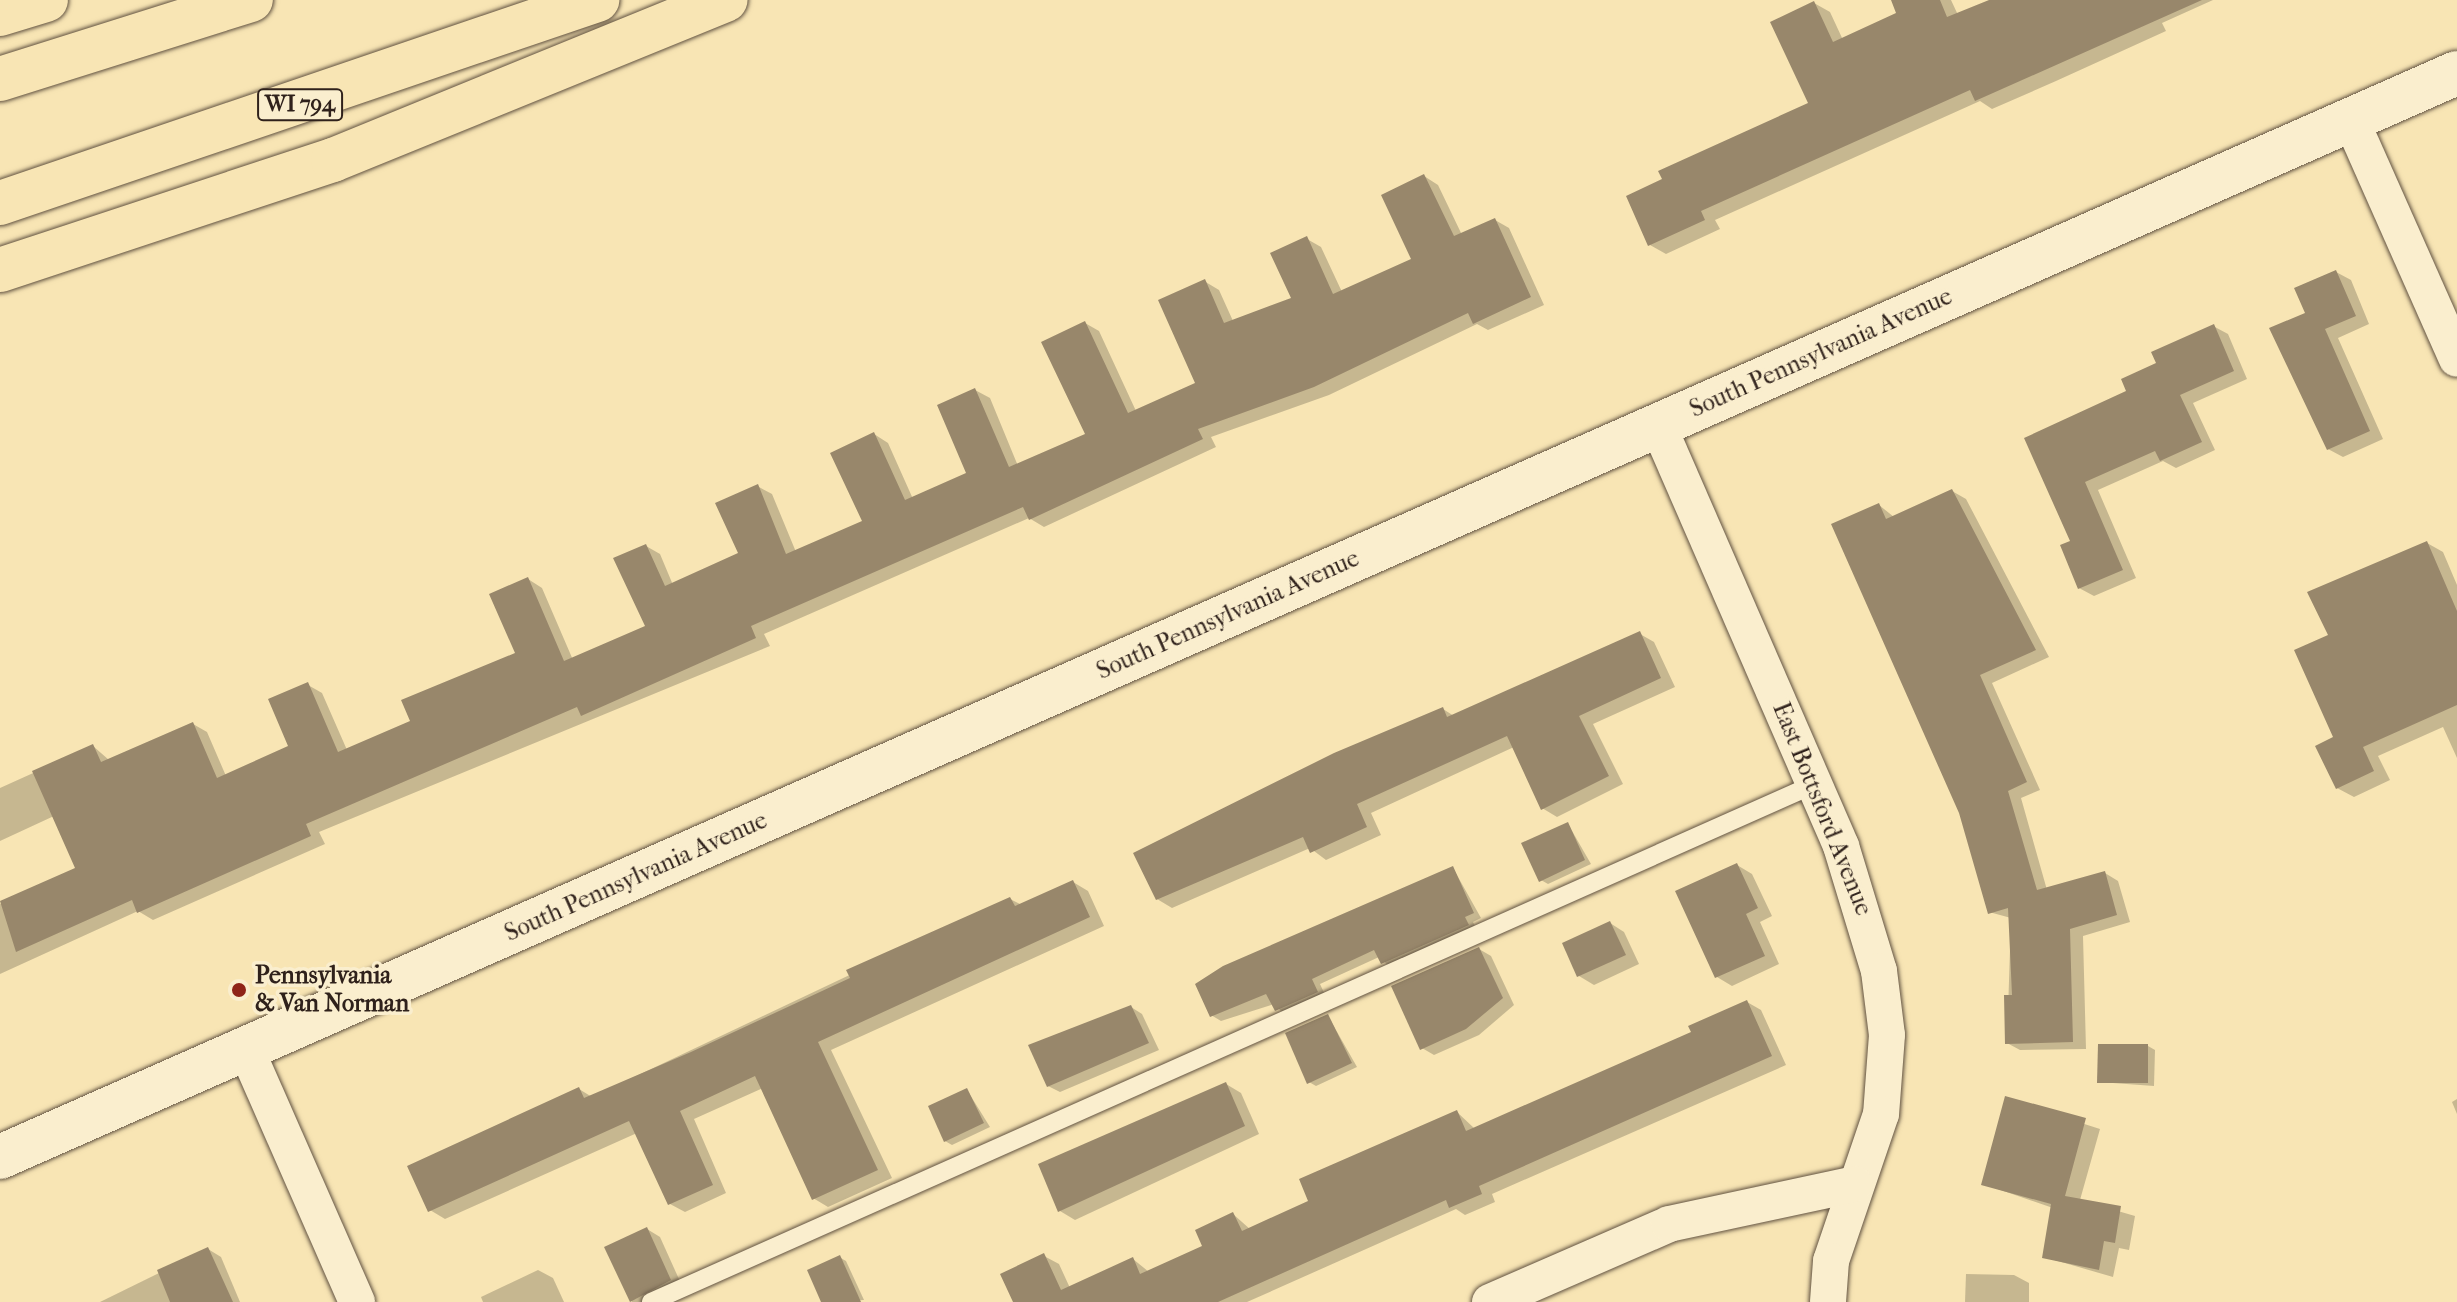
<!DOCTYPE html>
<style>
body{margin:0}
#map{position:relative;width:2457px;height:1302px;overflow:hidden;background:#f8e5b4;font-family:"IM FELL French Canon",serif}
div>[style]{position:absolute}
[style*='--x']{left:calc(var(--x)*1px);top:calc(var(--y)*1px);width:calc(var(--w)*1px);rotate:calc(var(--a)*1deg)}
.shadow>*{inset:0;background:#0003}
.building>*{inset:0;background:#98876b}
.roads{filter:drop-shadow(0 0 2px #615241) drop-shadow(0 0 2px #615241)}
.service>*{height:18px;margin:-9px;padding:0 9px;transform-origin:9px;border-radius:9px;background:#faeece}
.minor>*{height:36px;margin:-18px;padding:0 18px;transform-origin:18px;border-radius:18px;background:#faeece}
.tertiary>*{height:44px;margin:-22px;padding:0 22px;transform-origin:22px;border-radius:22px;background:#faeece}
.primary>*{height:44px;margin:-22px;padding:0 22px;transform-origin:22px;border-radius:22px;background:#f8e5b4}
.dots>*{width:22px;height:22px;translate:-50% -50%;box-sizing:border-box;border:4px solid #faeece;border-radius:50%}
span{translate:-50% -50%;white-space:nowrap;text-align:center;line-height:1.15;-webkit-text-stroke:7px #faeece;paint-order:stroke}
.shield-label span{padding:2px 6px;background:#faeece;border:2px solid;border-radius:6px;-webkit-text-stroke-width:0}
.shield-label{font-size:22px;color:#2f211b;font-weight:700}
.street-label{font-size:24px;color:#2f211b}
.poi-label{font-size:24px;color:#2f211b;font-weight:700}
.left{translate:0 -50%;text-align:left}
</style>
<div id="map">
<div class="shadow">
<i style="clip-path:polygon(1893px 0,1951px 0,1958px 15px,1994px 0,2213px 0,2162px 23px,2166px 31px,2056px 81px,1992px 109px,1980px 101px,1715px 220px,1720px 229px,1666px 254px,1650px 245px,1810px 104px,1814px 3px,1830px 12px,1843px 40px,1899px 14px)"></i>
<i style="clip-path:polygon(1424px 176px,1438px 185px,1462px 235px,1495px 220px,1509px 228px,1544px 305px,1488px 330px,1477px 324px,1329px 395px,1211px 437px,1216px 447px,1044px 527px,1029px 518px,764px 634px,770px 646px,319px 832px,325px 844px,153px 920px,138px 911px,0 974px,0 904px,78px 869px,54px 816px,0 841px,0 788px,93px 746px,109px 760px,193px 724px,207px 732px,226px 776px,291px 747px,308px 685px,322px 693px,347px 750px,412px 722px,517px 654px,528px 579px,542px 588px,573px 660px,647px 627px,646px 546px,660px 554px,673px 585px,741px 554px,757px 486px,772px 494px,796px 552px,864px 522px,874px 434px,888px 443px,913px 499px,969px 474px,975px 390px,990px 398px,1018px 466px,1088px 434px,1085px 323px,1099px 331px,1136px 411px,1198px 384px,1204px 281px,1219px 290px,1233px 321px,1294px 299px,1307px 239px,1321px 247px,1342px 292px,1414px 260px)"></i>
<i style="clip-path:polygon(2336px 272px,2351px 280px,2369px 324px,2338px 338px,2383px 439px,2343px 457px,2328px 449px,2308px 314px)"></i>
<i style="clip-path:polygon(2213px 326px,2228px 334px,2247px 379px,2193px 403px,2215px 450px,2176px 468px,2163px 461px,2098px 490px,2136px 578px,2094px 596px,2079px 588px,2073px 542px,2027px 438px,2129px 392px)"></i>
<i style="clip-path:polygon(1952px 491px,1966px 499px,2049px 657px,1992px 683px,2040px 790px,2021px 798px,2047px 890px,2105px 873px,2118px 881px,2130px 922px,2083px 936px,2086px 1049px,2020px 1050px,2007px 1043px,2011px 918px,1989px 912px,1879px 505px,1894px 517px)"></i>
<i style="clip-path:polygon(2427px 543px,2443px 552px,2457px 585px,2457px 758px,2443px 727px,2378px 756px,2390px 780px,2354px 797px,2337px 788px,2331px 636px)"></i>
<i style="clip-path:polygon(1640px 634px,1654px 642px,1675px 687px,1593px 724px,1623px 784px,1557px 817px,1542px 808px,1514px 747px,1371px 813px,1381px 835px,1326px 860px,1310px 848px,1172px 908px,1157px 899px,1443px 709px,1454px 716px)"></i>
<i style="clip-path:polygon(1568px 824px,1591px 864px,1548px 884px,1541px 880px)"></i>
<i style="clip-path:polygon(1737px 865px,1752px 874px,1772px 916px,1760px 922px,1779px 964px,1732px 986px,1717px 977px)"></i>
<i style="clip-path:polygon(1453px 868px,1481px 918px,1473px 922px,1477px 930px,1391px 968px,1379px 957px,1320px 984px,1326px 997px,1285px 1015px,1274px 1004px,1221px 1021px,1211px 1015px)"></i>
<i style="clip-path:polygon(1073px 882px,1088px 891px,1104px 926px,831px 1050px,892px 1178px,828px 1207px,813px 1198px,763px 1088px,694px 1119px,726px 1193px,685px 1212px,670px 1204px,637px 1133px,445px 1219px,430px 1210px,579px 1089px,592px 1097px,1010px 899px,1022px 905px)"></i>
<i style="clip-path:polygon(1610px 923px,1624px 932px,1639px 964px,1594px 985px,1579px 976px)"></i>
<i style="clip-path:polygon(1479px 949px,1491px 956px,1514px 1005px,1479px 1035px,1434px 1055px,1422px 1048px)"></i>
<i style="clip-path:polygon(1747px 1002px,1761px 1010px,1786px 1065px,1492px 1194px,1495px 1202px,1465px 1215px,1456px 1209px,1247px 1302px,1015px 1302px,1044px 1256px,1059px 1264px,1070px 1288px,1133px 1259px,1149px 1272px,1205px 1247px,1233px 1214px,1251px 1230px,1311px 1202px,1457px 1112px,1475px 1129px,1694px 1033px)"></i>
<i style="clip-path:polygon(1131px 1007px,1142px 1014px,1159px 1050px,1060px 1092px,1048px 1086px)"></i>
<i style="clip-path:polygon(1328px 1016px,1357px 1067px,1316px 1086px,1309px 1082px)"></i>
<i style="clip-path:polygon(2148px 1046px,2155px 1050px,2154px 1086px,2099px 1082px)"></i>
<i style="clip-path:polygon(1226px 1084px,1241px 1093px,1259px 1134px,1075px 1220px,1060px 1211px)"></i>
<i style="clip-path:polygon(967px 1090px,990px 1127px,952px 1145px,945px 1141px)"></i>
<i style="clip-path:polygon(2006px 1099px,2100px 1129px,2080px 1200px,2135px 1216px,2129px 1250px,2119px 1248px,2113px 1277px,2044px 1257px,2053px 1208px,1983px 1184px)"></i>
<i style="clip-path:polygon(2457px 1099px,2457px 1114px,2452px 1102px)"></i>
<i style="clip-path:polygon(647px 1229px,660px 1237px,683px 1288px,654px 1302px,632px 1302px,607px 1248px)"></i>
<i style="clip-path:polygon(208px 1249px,221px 1257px,240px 1302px,100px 1302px)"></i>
<i style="clip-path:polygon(839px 1257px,846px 1261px,864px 1300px,823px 1302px)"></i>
<i style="clip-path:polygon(538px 1270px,553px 1278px,564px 1302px,483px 1302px,481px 1297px)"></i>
<i style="clip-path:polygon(1966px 1274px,2014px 1275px,2029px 1283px,2029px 1302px,1965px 1302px)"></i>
</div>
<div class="building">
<i style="clip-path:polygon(1891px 0,1940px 0,1947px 17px,1989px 0,2202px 0,1975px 101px,1970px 90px,1701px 211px,1705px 220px,1648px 246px,1626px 196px,1662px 179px,1658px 171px,1808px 103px,1770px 22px,1814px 1px,1833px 42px,1896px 13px)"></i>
<i style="clip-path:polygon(1424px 174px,1454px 236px,1495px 218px,1531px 297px,1473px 324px,1468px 313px,1314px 387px,1198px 429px,1203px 439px,1029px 520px,1023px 507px,751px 626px,756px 638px,581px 716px,577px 707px,306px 824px,311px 836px,137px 913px,132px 900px,16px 952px,0 901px,75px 868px,32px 771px,93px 744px,101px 762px,193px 722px,217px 778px,288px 746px,268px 699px,308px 682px,338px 752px,410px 721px,401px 700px,515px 653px,489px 594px,528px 577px,564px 661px,645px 626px,613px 558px,646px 544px,665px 586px,738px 553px,715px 503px,758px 484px,786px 554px,862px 521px,830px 453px,874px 432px,905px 500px,966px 473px,937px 405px,975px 388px,1009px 467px,1085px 434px,1041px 342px,1085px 321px,1128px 413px,1195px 383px,1158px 300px,1205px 279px,1224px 323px,1291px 298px,1270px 253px,1307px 236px,1333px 294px,1411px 259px,1381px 195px)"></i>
<i style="clip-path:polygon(2336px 270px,2356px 316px,2325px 329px,2370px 431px,2327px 450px,2269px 328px,2305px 313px,2294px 288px)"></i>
<i style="clip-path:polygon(2214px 324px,2234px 371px,2180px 395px,2202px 442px,2160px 461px,2155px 451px,2085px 482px,2123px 570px,2078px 589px,2060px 545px,2070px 541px,2024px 438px,2126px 391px,2121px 379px,2156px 363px,2151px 352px)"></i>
<i style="clip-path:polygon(1952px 489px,2036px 650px,1980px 675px,2027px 782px,2008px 791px,2037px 890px,2105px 871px,2117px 915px,2070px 929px,2073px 1042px,2005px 1044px,2004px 995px,2012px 995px,2008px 908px,1988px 914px,1959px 813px,1831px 524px,1879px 503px,1886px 519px)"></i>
<i style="clip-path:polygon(2427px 541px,2457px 611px,2457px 705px,2363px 747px,2374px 771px,2336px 789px,2315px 746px,2333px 737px,2294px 650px,2328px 635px,2307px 592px)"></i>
<i style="clip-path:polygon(1640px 631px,1661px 678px,1579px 716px,1609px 776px,1541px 810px,1507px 736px,1357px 804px,1367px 827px,1310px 853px,1303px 837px,1156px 900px,1133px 853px,1334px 753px,1443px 707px,1447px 717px)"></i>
<i style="clip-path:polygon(1568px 822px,1585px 860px,1539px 882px,1521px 843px)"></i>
<i style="clip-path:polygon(1737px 863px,1758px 908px,1746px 914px,1765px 956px,1715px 978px,1675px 891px)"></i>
<i style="clip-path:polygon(1453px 866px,1474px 913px,1465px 917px,1469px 925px,1381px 964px,1374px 950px,1312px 979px,1318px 992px,1275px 1011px,1266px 994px,1210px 1017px,1195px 984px,1223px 966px)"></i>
<i style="clip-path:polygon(1073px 880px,1090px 917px,818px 1042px,878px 1170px,812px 1200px,755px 1076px,680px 1111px,713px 1185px,668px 1205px,629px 1121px,428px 1212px,407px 1166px,579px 1087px,584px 1098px,691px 1052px,850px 978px,846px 970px,1010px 897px,1015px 906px)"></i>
<i style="clip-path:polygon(1610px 921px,1626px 955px,1577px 977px,1562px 943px)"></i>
<i style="clip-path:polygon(1479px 947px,1503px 998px,1466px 1029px,1420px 1050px,1391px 986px)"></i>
<i style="clip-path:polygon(1747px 1000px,1772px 1056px,1479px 1186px,1482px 1194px,1449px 1208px,1446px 1200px,1218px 1302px,1013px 1302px,1000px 1274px,1044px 1253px,1061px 1290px,1133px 1257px,1140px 1274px,1202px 1246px,1195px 1230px,1233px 1212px,1242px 1231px,1308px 1201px,1299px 1179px,1457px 1110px,1466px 1131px,1691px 1032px,1688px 1026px)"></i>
<i style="clip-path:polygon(1131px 1005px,1149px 1043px,1047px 1087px,1028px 1045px)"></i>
<i style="clip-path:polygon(1328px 1014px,1352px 1063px,1307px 1084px,1285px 1033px)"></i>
<i style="clip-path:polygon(2098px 1044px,2148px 1044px,2148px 1083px,2097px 1083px)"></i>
<i style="clip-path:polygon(1226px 1082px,1245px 1126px,1058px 1212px,1038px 1164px)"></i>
<i style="clip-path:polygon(967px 1088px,984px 1123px,944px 1142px,928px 1106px)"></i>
<i style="clip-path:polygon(2005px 1096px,2086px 1118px,2065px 1196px,2121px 1206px,2115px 1243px,2104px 1241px,2099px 1270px,2042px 1258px,2051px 1204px,1981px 1185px)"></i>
<i style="clip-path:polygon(647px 1227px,671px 1280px,630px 1302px,604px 1247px)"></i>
<i style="clip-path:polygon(208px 1247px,233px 1302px,170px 1302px,157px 1270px)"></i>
<i style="clip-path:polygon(840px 1255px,861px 1302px,821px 1302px,807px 1270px)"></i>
</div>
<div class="roads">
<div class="service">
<i style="--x:651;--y:1302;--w:1274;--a:-23.99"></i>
</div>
<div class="minor">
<i style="--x:2351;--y:120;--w:261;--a:66.1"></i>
<i style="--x:1658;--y:425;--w:459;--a:66.5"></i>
<i style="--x:1841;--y:846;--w:131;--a:73.1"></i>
<i style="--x:1879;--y:971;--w:64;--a:82.9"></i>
<i style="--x:1887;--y:1035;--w:79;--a:94.3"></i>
<i style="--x:1881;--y:1114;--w:155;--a:108.8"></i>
<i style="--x:1831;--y:1261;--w:41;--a:94.2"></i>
<i style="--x:246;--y:1049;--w:276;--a:66.3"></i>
<i style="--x:1490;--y:1302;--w:195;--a:-23.5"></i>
<i style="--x:1669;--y:1224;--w:190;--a:-12.1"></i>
</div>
<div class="tertiary">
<i style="--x:0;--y:1157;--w:2685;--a:-23.81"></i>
</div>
<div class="primary">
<i style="--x:0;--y:14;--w:48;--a:-16.9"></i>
<i style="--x:0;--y:79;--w:263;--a:-17.5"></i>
<i style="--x:0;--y:203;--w:631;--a:-18.78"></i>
<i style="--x:0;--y:270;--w:351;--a:-18.3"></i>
<i style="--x:333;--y:160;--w:424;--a:-22.2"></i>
</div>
</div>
<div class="dots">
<i style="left:239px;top:990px;background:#8f2418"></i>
</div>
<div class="shield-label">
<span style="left:300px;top:105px">WI 794</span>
</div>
<div class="street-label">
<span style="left:1821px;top:353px;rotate:-24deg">South Pennsylvania Avenue</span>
<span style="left:1228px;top:615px;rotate:-24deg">South Pennsylvania Avenue</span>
<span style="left:1822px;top:809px;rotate:68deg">East Bottsford Avenue</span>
<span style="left:636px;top:877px;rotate:-24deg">South Pennsylvania Avenue</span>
</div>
<div class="poi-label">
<span class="left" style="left:255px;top:990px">Pennsylvania<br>&amp; Van Norman</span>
</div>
</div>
